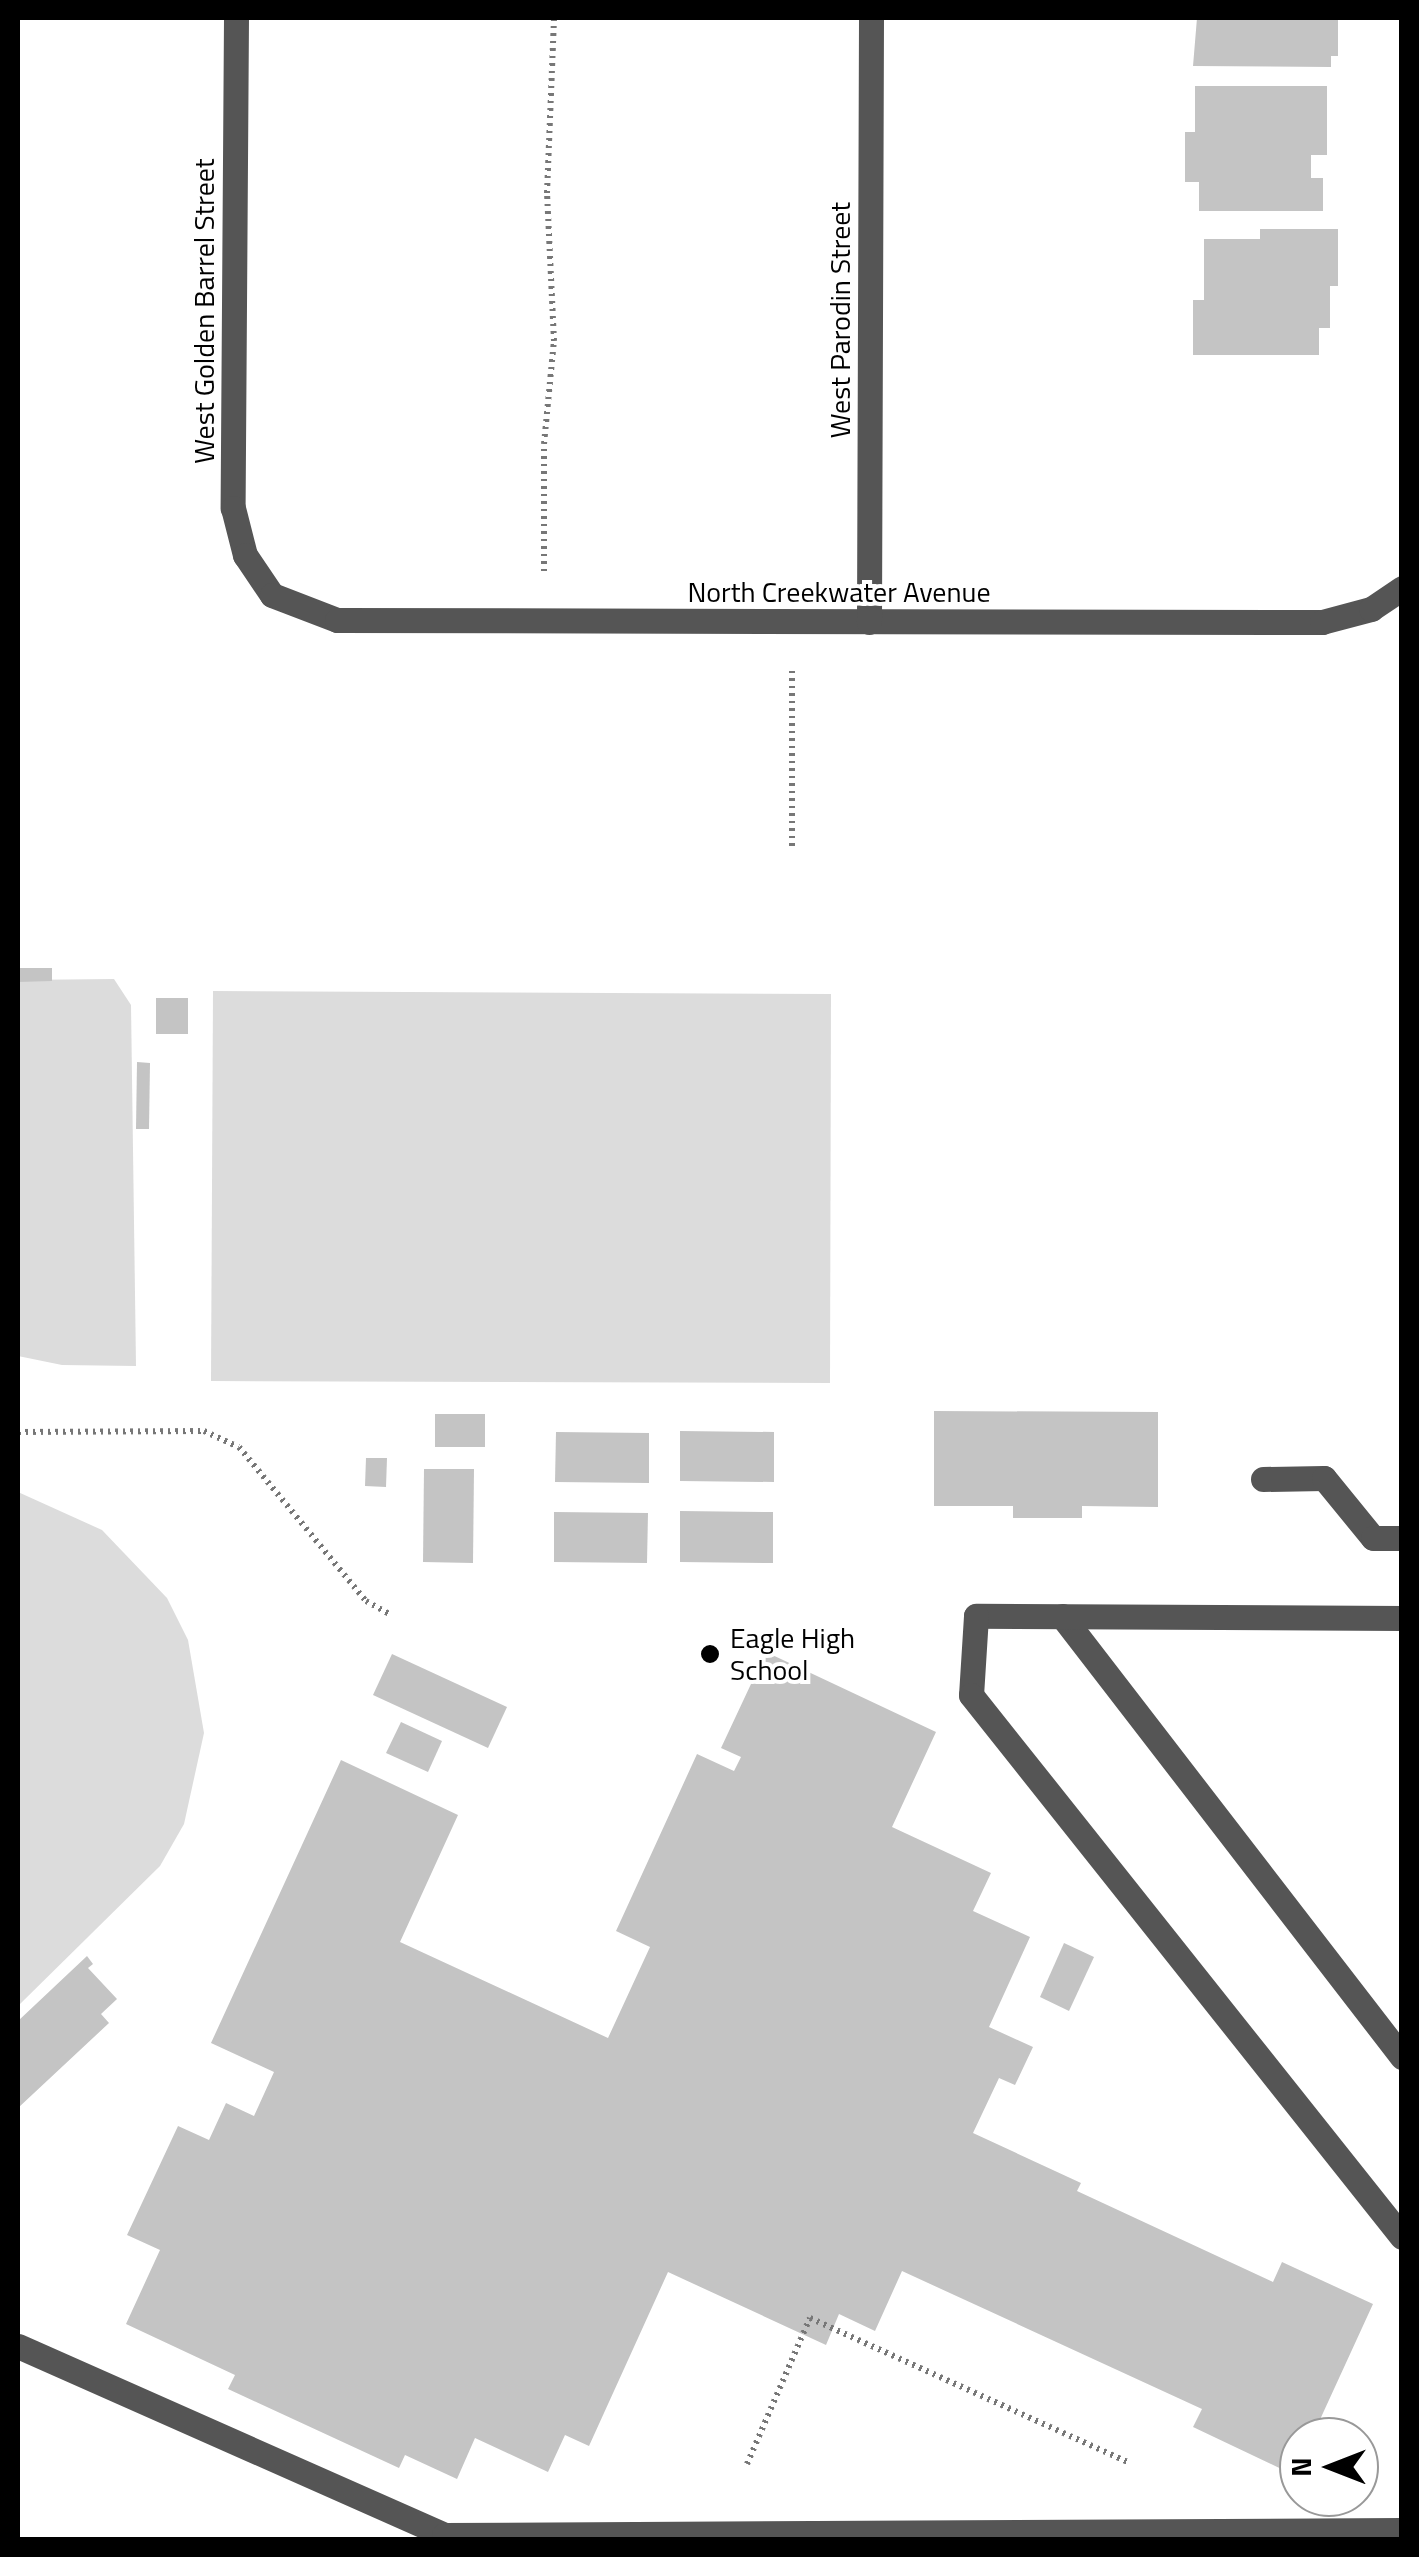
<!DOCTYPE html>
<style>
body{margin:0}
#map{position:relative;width:1419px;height:2557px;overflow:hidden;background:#fff;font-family:"Titillium Web",sans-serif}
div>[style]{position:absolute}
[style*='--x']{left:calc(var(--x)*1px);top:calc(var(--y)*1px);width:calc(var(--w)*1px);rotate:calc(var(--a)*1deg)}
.green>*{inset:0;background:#dcdcdc}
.building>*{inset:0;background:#c4c4c4}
.path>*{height:6px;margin-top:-3px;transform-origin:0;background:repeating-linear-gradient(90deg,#777 0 2.5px,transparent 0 7.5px)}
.minor>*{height:25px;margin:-12.5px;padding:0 12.5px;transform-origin:12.5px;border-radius:12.5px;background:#555}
.dots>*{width:28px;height:28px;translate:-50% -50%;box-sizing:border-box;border:5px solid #fff;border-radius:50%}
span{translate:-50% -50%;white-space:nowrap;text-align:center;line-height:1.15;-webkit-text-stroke:8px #fff;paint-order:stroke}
.street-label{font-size:28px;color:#000}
.poi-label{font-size:28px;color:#000}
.left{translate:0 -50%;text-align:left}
.frame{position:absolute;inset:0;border:20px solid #000;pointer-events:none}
.north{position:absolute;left:1279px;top:2417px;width:100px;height:100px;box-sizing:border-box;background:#fff;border:2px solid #999;border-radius:50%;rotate:270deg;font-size:28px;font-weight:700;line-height:40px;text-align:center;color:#000}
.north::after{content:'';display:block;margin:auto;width:35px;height:45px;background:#000;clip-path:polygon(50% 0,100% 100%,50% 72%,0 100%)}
</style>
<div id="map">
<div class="green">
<i style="clip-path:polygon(114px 979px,131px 1005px,136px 1366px,62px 1365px,18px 1356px,18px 980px)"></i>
<i style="clip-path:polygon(213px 991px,831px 994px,830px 1383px,211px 1381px)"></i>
<i style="clip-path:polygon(18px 1492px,102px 1530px,167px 1598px,188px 1640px,204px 1733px,184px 1824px,160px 1866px,18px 2006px)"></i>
</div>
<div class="building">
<i style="clip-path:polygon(1338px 18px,1338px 56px,1331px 56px,1331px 67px,1193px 66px,1197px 18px)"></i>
<i style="clip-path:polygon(1195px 86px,1327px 86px,1327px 155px,1311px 155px,1311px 178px,1323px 178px,1323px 211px,1199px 211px,1199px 182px,1185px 182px,1185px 132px,1195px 132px)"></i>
<i style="clip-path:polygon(1260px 229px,1338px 229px,1338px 286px,1330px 286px,1330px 328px,1319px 328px,1319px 355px,1193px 355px,1193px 300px,1204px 300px,1204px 239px,1260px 239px)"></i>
<i style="clip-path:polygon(18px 968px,52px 968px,52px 981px,18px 982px)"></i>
<i style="clip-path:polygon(156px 998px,188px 998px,188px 1034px,156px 1034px)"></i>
<i style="clip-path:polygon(137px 1062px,150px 1063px,149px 1129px,136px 1129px)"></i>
<i style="clip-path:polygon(934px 1411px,1158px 1412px,1158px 1507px,1082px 1506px,1082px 1518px,1013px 1518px,1013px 1506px,934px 1506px)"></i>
<i style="clip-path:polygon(435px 1414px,485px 1414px,485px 1447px,435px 1447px)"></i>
<i style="clip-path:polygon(680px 1431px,774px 1432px,774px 1482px,680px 1481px)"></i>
<i style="clip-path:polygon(556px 1432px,649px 1433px,649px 1483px,555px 1482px)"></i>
<i style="clip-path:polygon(366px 1458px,387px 1458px,386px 1487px,365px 1486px)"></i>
<i style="clip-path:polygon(424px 1469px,474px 1469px,473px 1563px,423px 1562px)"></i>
<i style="clip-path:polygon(680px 1511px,773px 1512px,773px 1563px,680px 1562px)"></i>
<i style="clip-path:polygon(554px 1512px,648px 1513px,647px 1563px,554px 1562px)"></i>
<i style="clip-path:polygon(766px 1652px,936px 1732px,892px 1827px,991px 1873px,973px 1911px,1030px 1937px,989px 2027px,1033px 2047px,1015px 2085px,999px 2078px,973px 2133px,1081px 2183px,1077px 2191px,1273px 2282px,1282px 2262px,1373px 2304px,1312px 2437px,1299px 2437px,1294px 2475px,1193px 2427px,1202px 2409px,902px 2271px,875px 2331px,839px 2314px,826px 2345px,668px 2272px,589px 2446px,565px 2435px,548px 2472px,475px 2438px,457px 2479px,405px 2455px,399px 2468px,228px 2389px,235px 2375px,126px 2324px,160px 2250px,127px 2235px,178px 2126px,209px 2140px,226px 2103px,254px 2116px,274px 2072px,211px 2043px,341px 1760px,458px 1815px,400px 1942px,608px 2038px,650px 1947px,616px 1931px,697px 1754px,734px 1771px,741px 1757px,721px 1748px)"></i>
<i style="clip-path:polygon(392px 1654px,507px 1707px,488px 1748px,373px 1695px)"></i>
<i style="clip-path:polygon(401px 1722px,442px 1741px,428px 1772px,386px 1753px)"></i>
<i style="clip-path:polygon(1064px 1943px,1094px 1957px,1069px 2011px,1040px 1997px)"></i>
<i style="clip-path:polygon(87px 1956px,93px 1964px,88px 1968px,117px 1999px,101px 2014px,109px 2023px,18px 2108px,18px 2021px)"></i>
</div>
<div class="path">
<i style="--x:544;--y:571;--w:127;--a:-90"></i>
<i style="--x:544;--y:444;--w:103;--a:-84.5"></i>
<i style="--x:554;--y:341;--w:148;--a:-92.7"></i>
<i style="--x:547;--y:193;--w:175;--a:-87.7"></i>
<i style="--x:792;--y:671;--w:180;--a:90"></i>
<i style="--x:18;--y:1432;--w:186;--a:-0.3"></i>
<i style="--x:204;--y:1431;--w:38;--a:25"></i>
<i style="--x:239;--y:1447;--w:200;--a:50.5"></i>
<i style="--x:366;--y:1601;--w:29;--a:29"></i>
<i style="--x:747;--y:2464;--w:159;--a:-66.7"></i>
<i style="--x:810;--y:2318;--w:350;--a:24.4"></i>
</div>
<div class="minor">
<i style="--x:236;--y:18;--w:490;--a:90.4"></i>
<i style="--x:233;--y:508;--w:49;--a:75.7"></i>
<i style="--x:245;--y:555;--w:48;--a:56"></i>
<i style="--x:272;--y:595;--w:70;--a:21"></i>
<i style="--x:337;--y:620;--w:985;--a:0.12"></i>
<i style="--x:1322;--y:622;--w:51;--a:-14.9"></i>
<i style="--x:1371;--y:609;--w:37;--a:-34"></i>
<i style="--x:869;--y:622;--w:604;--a:-89.81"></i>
<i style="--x:1263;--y:1479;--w:61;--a:-0.9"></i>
<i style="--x:1324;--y:1478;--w:77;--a:50.8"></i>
<i style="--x:1373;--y:1538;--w:29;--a:0"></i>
<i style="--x:1062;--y:1616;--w:557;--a:52.37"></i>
<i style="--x:1402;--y:1618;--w:426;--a:-179.7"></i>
<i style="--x:976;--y:1616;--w:79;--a:93.6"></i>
<i style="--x:971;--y:1695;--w:692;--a:51.51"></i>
<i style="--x:18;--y:2346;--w:466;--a:23.9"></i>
<i style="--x:444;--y:2535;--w:958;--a:-0.3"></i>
</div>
<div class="dots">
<i style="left:710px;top:1654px;background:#000"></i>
</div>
<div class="street-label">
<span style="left:204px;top:311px;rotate:-90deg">West Golden Barrel Street</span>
<span style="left:840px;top:320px;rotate:-90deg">West Parodin Street</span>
<span style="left:839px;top:592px">North Creekwater Avenue</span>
</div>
<div class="poi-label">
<span class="left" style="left:730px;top:1654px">Eagle High<br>School</span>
</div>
<div class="frame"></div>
<div class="north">N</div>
</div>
